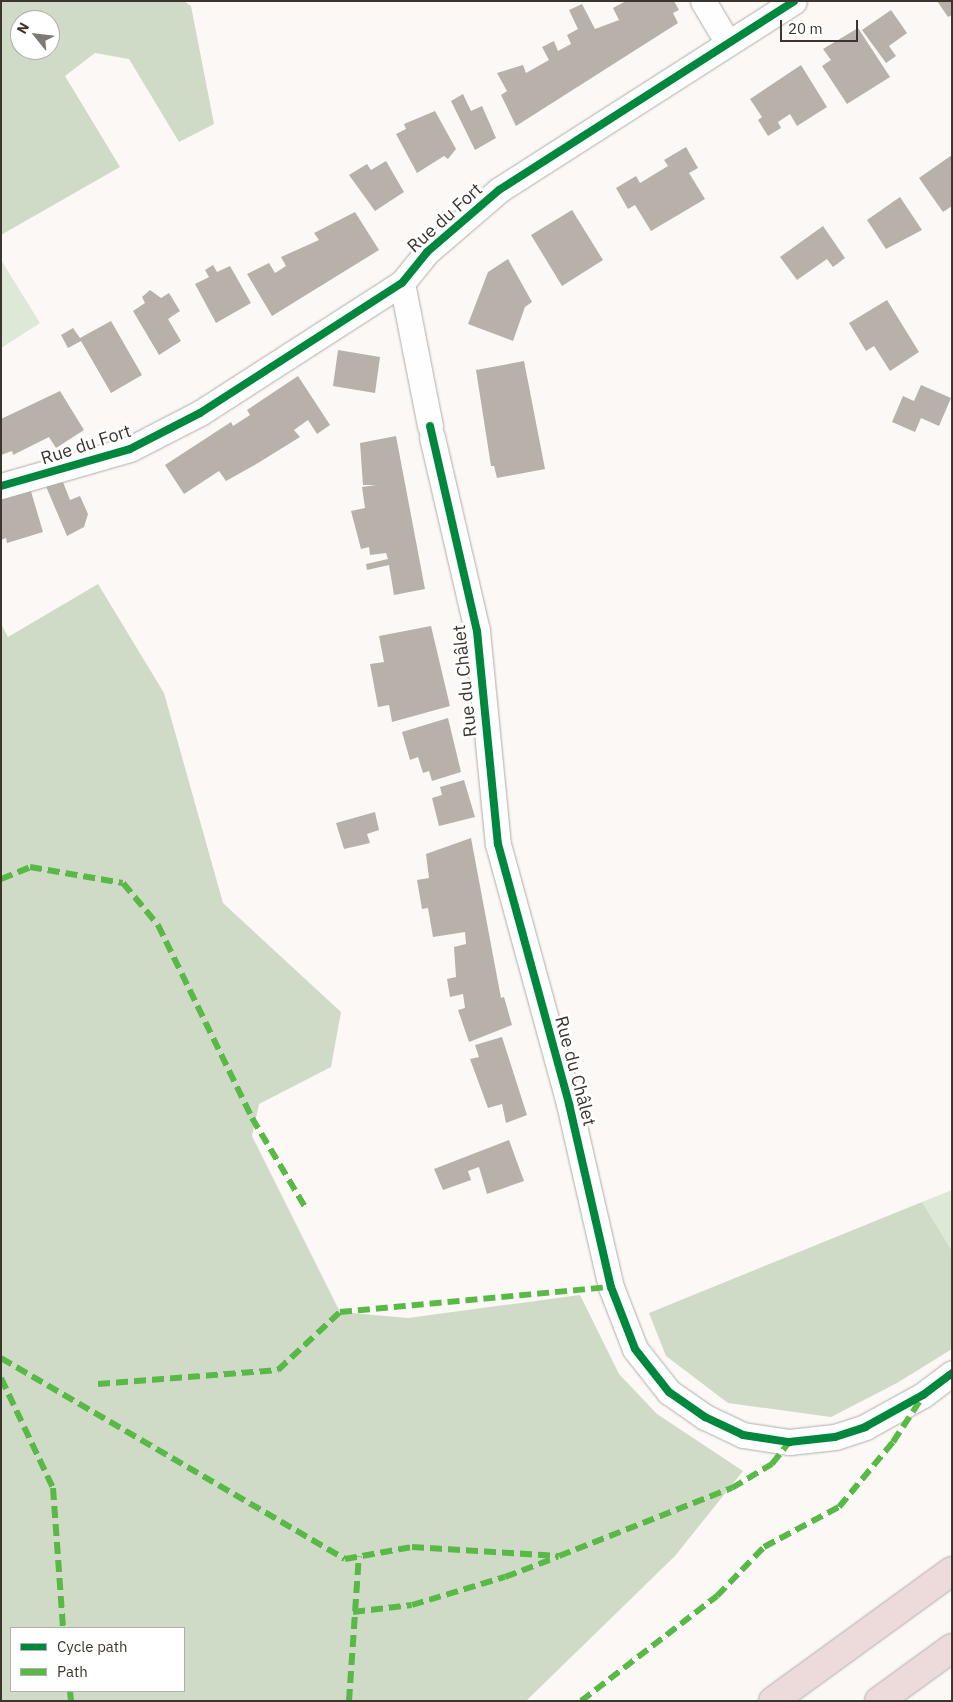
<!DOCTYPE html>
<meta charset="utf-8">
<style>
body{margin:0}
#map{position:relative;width:953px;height:1702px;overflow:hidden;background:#fbf8f6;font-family:"IBM Plex Sans",sans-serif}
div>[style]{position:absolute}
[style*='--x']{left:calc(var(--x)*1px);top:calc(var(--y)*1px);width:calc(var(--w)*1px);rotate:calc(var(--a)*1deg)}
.green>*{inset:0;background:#dee8d7}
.forest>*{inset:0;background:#cfdbc6}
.building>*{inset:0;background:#b8b1aa}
.roads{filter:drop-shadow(0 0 1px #b1aca8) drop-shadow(0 0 1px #b1aca8)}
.minor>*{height:25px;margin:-12.5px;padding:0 12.5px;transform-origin:12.5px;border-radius:12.5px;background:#fefefe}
.highway>*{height:28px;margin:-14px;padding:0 14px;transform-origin:14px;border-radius:14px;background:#eddbdc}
.quiet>*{height:6px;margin-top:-3px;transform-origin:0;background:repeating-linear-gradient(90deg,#58b947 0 12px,transparent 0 18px)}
.cycleway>*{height:8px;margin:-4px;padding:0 4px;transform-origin:4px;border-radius:4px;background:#00873e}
span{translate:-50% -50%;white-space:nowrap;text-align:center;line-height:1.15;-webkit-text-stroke:5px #fff;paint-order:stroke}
.street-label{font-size:18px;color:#3c352d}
.frame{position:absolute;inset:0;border:2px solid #3c352d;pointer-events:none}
.legend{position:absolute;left:10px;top:1627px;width:175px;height:65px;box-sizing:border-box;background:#fff;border:1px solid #b1aeab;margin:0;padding:6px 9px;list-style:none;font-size:15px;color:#3c352d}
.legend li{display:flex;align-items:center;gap:10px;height:25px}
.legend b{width:25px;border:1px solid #b1aeab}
.north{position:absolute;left:10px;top:10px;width:50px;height:50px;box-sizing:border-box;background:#fff;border:1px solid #b1aeab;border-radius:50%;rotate:299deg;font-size:14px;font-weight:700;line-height:20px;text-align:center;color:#3c352d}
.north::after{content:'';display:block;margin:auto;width:18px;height:22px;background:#7f7973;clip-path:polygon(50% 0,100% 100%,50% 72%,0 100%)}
.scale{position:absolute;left:780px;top:20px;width:78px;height:22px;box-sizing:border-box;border:2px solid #3c352d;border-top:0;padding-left:6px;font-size:15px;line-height:18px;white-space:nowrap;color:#3c352d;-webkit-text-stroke:4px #fff;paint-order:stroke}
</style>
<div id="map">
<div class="green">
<i style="clip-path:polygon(1px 260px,40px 323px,1px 348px)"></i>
<i style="clip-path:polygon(952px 1190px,952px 1251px,922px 1202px)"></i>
</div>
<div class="forest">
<i style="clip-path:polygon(evenodd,1px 1px,184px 1px,191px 6px,214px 124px,179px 142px,129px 59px,95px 53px,65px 76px,120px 167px,1px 235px,1px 1px,20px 20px,50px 20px,50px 50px,20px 50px,20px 20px)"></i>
<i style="clip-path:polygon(evenodd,98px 584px,164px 693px,223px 903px,341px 1012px,331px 1067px,259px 1104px,252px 1136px,340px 1312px,408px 1318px,580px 1295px,619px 1374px,657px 1414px,743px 1471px,675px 1556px,526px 1701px,1px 1701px,1px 624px,8px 637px,98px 584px,11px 1628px,184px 1628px,184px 1691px,11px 1691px,11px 1628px)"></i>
<i style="clip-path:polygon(922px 1202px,952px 1251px,952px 1349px,897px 1383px,831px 1417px,728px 1403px,666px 1356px,649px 1313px)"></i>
</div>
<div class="building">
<i style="clip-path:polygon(626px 1px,674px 1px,679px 10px,673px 13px,678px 23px,516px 126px,501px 95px,507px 91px,497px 73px,523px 65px,526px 73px,549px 60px,542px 47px,554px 41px,558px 51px,571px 44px,567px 35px,578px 29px,569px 10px,582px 4px,595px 29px,619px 20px,613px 8px)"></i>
<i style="clip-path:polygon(937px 1px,952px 1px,952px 15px,948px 17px)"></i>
<i style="clip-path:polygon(891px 10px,907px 33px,889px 46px,896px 56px,886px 63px,862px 30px)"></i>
<i style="clip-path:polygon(858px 28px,890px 77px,847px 104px,822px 66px,831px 60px,823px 49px)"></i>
<i style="clip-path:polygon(801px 65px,827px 107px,797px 126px,790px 114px,778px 122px,781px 128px,768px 136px,758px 120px,762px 117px,750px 99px)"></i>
<i style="clip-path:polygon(463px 94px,471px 111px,482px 106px,496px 138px,475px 150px,451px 101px)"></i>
<i style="clip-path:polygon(435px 111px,456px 149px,448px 159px,444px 156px,417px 173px,396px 134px,406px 129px,404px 124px)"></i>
<i style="clip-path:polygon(686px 147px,698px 168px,689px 173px,705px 199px,651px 231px,635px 205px,628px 209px,616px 188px,636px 176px,640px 183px,668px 166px,664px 160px)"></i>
<i style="clip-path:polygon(952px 155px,952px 206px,943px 212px,919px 178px)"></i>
<i style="clip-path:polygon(386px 161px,404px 192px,375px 211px,349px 175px,367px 164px,371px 170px)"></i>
<i style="clip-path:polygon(900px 197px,922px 230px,886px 249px,867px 220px)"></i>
<i style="clip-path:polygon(572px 210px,603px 260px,562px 286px,531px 235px)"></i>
<i style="clip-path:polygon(355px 212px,379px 250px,272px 316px,247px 274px,269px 263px,275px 273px,286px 266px,281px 257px,319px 240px,314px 233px)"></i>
<i style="clip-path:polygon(823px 226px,845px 258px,833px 267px,827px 259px,797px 280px,780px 257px)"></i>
<i style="clip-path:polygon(508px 259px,532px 302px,525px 307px,513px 341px,468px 324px,488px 272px)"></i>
<i style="clip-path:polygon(213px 265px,217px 272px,230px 266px,251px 303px,216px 323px,195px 284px,209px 277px,205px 270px)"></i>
<i style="clip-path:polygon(150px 290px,161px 298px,169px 293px,180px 311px,168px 319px,181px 341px,159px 355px,133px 311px,145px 303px,142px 297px)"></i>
<i style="clip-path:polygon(887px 300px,919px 352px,890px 371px,874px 346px,866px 351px,849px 323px)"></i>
<i style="clip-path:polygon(111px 321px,142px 375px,111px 393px,81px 341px,68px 348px,61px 335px,73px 328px,80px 338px)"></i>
<i style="clip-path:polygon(338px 350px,380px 357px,375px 393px,333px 386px)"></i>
<i style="clip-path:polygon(524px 361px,545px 469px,497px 478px,494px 466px,491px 466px,476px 370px)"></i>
<i style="clip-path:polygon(298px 376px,330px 425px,317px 434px,308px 420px,294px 430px,300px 437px,258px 463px,226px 481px,219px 471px,184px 494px,165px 465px,231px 422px,233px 426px,250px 415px,247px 410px)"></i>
<i style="clip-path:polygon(921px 385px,951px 398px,939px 426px,921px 418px,915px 432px,892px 422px,903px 396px,914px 401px)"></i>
<i style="clip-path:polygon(60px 391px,84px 430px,56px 448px,49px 437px,13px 455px,12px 451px,1px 455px,1px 419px)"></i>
<i style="clip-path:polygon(396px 436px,425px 589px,394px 595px,389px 565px,367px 570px,366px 564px,388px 559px,386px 553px,370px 555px,369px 547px,361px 549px,351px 511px,365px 508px,362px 487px,376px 485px,363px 485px,360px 443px)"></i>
<i style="clip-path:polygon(61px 477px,70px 500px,80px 496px,88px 514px,84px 527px,67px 536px,45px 484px)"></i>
<i style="clip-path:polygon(30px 488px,43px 532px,7px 543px,6px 538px,1px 540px,1px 498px)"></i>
<i style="clip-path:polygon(431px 626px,450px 706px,392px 722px,389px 705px,378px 707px,370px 664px,384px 662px,379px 636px)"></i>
<i style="clip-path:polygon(448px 718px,461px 772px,432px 781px,429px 771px,423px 773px,418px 757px,410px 760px,402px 732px)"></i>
<i style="clip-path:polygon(464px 780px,475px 817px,439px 826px,432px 798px,442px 795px,440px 787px)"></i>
<i style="clip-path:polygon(375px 812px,379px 830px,367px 834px,370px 843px,344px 849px,336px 823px)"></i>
<i style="clip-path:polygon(471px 838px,501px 998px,504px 997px,512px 1025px,469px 1042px,458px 1010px,465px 1008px,463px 994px,450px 997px,447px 979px,456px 977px,454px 947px,466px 944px,465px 932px,433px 937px,428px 908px,422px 909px,417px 880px,429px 878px,426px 854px)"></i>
<i style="clip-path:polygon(502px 1037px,527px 1115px,506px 1123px,502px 1104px,488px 1108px,470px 1059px,479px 1057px,475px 1045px)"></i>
<i style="clip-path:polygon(509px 1140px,524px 1181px,487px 1194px,479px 1167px,468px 1171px,471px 1180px,443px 1190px,434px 1169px)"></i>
</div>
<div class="roads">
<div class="minor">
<i style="--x:703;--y:1;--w:49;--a:59.2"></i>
<i style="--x:402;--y:283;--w:146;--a:78.9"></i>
<i style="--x:432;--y:437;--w:199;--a:76.9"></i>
<i style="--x:477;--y:631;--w:214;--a:84.4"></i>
<i style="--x:498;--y:844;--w:270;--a:74.7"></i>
<i style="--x:569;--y:1104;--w:188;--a:77.1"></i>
<i style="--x:611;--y:1287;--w:66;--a:68.8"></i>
<i style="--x:635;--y:1349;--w:55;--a:51.7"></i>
<i style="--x:669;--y:1392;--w:44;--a:34.8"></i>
<i style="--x:705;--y:1417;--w:42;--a:25.3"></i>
<i style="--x:743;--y:1435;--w:47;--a:8.7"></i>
<i style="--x:789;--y:1442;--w:46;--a:-6.2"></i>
<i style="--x:835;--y:1437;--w:32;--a:-18"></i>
<i style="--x:865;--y:1427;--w:66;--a:-28.9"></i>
<i style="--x:923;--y:1395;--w:36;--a:-37"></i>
<i style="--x:1;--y:486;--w:134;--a:-16"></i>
<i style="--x:130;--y:449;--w:79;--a:-27.2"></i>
<i style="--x:200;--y:413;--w:240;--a:-32.8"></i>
<i style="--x:402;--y:283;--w:40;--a:-51"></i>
<i style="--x:427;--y:252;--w:95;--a:-40.7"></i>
<i style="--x:499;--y:190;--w:350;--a:-32.6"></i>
</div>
<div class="highway">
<i style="--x:773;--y:1701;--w:221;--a:-36"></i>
<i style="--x:879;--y:1701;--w:90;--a:-36"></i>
</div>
</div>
<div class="quiet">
<i style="--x:1;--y:879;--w:31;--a:-22"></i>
<i style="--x:30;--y:867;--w:94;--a:9.8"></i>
<i style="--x:123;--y:883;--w:55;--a:50.2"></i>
<i style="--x:158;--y:925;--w:215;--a:64"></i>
<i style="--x:252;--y:1118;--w:104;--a:59.2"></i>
<i style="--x:1;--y:1358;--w:398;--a:30.3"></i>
<i style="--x:345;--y:1559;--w:68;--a:-10.2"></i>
<i style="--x:412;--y:1547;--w:147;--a:3.5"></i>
<i style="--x:559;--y:1556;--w:186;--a:-21.5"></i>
<i style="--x:732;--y:1488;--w:47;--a:-31"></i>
<i style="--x:772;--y:1464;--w:28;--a:-52"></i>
<i style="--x:1;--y:1378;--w:122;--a:64.7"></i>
<i style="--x:53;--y:1488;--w:140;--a:85.9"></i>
<i style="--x:98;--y:1384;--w:181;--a:-4.4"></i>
<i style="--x:278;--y:1370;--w:85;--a:-43.1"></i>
<i style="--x:340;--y:1312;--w:272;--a:-5.3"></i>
<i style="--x:353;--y:1612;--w:59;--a:-6.8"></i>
<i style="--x:412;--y:1605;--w:97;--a:-16.8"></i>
<i style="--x:505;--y:1577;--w:56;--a:-21"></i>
<i style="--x:70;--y:1691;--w:10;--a:84"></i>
<i style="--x:349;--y:1701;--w:145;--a:-86.1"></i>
<i style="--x:581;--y:1701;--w:172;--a:-37.7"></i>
<i style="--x:717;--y:1596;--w:68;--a:-46.2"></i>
<i style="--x:764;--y:1547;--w:85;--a:-28.1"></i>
<i style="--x:839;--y:1507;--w:85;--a:-50.3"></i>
<i style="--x:893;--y:1442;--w:51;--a:-56.9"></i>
</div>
<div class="cycleway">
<i style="--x:430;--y:426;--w:210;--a:77.1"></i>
<i style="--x:477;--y:631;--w:214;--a:84.4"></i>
<i style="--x:498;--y:844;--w:270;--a:74.7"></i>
<i style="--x:569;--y:1104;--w:188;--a:77.1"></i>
<i style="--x:611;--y:1287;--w:66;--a:68.8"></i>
<i style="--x:635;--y:1349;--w:55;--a:51.7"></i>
<i style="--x:669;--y:1392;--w:44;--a:34.8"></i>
<i style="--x:705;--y:1417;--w:42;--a:25.3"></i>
<i style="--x:743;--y:1435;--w:47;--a:8.7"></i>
<i style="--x:789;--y:1442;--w:46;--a:-6.2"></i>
<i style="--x:835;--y:1437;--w:32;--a:-18"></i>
<i style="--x:865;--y:1427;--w:66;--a:-28.9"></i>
<i style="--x:923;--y:1395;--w:36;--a:-37"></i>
<i style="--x:1;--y:486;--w:134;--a:-16"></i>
<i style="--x:130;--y:449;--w:79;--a:-27.2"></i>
<i style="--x:200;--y:413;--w:240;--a:-32.8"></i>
<i style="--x:402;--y:283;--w:40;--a:-51"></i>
<i style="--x:427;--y:252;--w:95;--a:-40.7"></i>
<i style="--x:499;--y:190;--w:350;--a:-32.6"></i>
</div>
<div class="street-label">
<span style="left:445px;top:218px;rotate:-42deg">Rue du Fort</span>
<span style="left:86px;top:445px;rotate:-18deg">Rue du Fort</span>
<span style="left:465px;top:681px;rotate:-96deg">Rue du Châlet</span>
<span style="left:575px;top:1071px;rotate:75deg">Rue du Châlet</span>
</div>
<div class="frame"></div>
<ul class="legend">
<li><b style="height:6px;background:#00873e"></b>Cycle path</li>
<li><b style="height:6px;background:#58b947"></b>Path</li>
</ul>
<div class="north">N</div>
<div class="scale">20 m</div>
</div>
